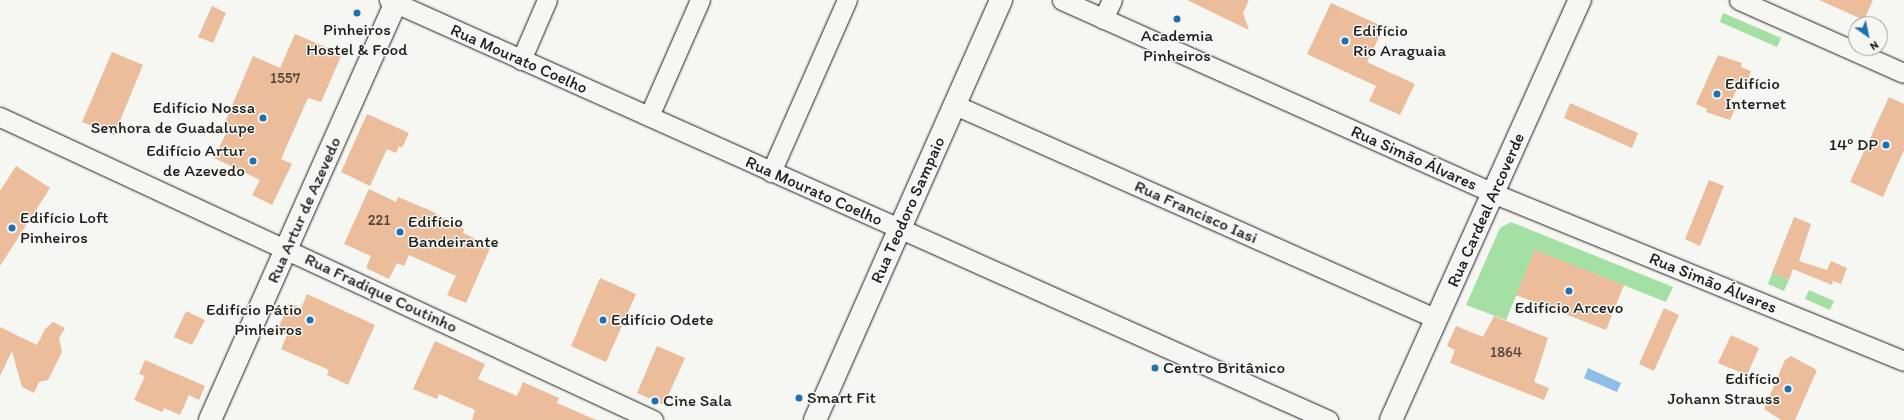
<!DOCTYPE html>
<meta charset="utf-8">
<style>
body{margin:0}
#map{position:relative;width:1904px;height:420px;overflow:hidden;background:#f6f6f2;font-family:Itim,sans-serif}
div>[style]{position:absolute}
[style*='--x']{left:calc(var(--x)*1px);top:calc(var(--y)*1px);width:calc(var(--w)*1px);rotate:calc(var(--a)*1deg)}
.green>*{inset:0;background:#a4dfa4}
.water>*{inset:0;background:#8dbde8}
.building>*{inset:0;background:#ebbd9b}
.roads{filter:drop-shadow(0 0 1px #1c1c1c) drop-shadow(0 0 1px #1c1c1c)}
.minor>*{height:19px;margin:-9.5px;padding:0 9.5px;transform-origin:9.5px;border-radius:9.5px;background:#f6f6f2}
.tertiary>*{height:22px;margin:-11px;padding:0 11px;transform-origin:11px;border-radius:11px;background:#f6f6f2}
.secondary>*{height:22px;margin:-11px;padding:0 11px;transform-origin:11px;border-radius:11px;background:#f6f6f2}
.dots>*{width:11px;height:11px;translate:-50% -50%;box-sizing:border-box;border:2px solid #f6f6f2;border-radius:50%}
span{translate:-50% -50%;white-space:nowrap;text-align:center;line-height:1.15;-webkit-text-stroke:3px #f6f6f2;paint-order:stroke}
.number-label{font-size:15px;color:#50443c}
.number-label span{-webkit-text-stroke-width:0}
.poi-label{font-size:17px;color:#1c1c1c}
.left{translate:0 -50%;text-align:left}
.right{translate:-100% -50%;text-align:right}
.street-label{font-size:17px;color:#1c1c1c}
.north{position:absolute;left:1848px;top:16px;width:40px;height:40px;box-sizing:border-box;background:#f6f6f2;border:1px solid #9f9f9c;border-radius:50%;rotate:147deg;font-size:11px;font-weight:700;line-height:16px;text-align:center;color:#1c1c1c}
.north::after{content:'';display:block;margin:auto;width:14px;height:18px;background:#1f6fb2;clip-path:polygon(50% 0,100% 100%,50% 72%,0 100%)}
</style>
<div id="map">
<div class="green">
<i style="clip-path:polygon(1723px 13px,1781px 38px,1777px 47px,1720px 22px)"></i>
<i style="clip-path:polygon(1511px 222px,1673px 287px,1666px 302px,1535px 250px,1506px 320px,1466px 305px,1500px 228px)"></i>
<i style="clip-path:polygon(1772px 273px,1789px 280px,1784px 291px,1768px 284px)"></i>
<i style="clip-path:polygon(1809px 290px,1834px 301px,1830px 310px,1805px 299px)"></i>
</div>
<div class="water">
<i style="clip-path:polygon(1588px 368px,1621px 383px,1617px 392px,1584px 378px)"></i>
</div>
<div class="building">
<i style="clip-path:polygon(1187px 0,1249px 0,1243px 13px,1249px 30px)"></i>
<i style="clip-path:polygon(1819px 0,1873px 0,1864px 20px)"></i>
<i style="clip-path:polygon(1331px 3px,1384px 27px,1367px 62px,1415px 84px,1400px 115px,1369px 101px,1376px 86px,1307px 54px)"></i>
<i style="clip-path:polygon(212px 6px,226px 13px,213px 43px,198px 37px)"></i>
<i style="clip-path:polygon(295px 34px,342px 54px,321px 102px,308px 98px,281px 159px,292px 164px,272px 205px,252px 195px,260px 180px,214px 158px,228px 129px,223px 127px,253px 56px,280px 68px)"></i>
<i style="clip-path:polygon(112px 52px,143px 65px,114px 135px,82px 122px)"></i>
<i style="clip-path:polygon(1718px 55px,1742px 63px,1741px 67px,1751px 71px,1746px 84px,1740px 82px,1730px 104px,1736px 107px,1730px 120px,1706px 112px,1707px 109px,1696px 104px)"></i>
<i style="clip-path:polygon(1889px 97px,1904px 104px,1904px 150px,1883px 197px,1850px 182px)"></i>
<i style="clip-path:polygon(1570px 103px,1638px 133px,1632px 148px,1564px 118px)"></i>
<i style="clip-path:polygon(367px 114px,409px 133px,402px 148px,399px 146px,396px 153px,387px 149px,370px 186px,341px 172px)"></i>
<i style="clip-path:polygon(16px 166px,50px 188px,0 266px,0 191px)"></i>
<i style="clip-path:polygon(1709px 180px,1724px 186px,1700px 246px,1685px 239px)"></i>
<i style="clip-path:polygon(369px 189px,396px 202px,398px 197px,429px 210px,464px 229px,463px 233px,491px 246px,466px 303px,447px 295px,456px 276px,409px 255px,404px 266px,397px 263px,389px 279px,366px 268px,371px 256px,344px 244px)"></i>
<i style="clip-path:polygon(1794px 217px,1811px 224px,1799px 261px,1827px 270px,1831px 261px,1847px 268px,1841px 284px,1833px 281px,1832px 285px,1793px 269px,1789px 280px,1772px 273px)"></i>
<i style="clip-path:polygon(1535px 250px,1624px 285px,1606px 330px,1516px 295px)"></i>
<i style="clip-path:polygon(600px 278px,636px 294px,606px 362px,571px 346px)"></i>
<i style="clip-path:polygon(307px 294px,375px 325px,348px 385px,327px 375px,329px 370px,281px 349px,287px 335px,277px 331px,289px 303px,301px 308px)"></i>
<i style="clip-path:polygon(1664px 308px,1679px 315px,1654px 371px,1639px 364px)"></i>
<i style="clip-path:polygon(186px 311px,205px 320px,192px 345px,174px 337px)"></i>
<i style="clip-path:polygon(1494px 316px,1548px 338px,1534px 382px,1549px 388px,1544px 400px,1450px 363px,1455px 350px,1447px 346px,1456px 326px,1483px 337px)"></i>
<i style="clip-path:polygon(53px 322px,65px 328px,59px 338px,62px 352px,48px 380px,39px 382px,34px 393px,22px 387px,12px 351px,0 376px,0 327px,37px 345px,45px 329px)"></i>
<i style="clip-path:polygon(1731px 335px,1759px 348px,1747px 375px,1718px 363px)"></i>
<i style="clip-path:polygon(435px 341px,485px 364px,478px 379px,517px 396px,523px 382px,559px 398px,557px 403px,596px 420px,472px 420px,475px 410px,439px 394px,437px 399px,413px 389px)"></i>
<i style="clip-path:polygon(657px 346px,685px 358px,664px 405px,637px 393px)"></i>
<i style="clip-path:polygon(1791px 356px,1817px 370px,1795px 420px,1781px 420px,1764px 409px,1785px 360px)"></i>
<i style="clip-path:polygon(145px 360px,205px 386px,199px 400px,189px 395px,180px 415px,164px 408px,162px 412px,134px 400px,145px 376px,139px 374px)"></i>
</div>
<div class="roads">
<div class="minor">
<i style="--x:389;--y:0;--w:1029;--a:24.1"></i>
<i style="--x:1062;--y:0;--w:474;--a:24.1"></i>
<i style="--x:1495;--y:194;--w:442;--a:22.2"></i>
<i style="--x:1739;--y:0;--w:180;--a:23.9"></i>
<i style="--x:1103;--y:19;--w:21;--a:-65"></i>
<i style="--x:521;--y:60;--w:65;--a:-66.6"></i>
<i style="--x:955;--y:105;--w:527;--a:23.94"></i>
<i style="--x:649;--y:116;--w:127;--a:-66.3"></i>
<i style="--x:0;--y:117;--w:720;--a:24.89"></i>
<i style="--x:771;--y:172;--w:188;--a:-66.2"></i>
</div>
<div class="tertiary">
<i style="--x:210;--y:420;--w:460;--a:-66"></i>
</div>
<div class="secondary">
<i style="--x:815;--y:420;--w:459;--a:-66.1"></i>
<i style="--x:1391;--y:420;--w:461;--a:-65.8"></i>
</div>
</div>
<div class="dots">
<i style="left:357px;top:13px;background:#1f6fb2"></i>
<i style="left:1177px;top:19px;background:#1f6fb2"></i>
<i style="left:1345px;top:41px;background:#1f6fb2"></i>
<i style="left:1717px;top:94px;background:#1f6fb2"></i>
<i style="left:263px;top:118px;background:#1f6fb2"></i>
<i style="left:1886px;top:145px;background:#1f6fb2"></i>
<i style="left:253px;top:161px;background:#1f6fb2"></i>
<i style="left:12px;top:228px;background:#1f6fb2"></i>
<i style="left:400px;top:232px;background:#1f6fb2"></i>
<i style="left:1569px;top:291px;background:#1f6fb2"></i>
<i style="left:310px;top:320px;background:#1f6fb2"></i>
<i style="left:603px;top:320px;background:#1f6fb2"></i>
<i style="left:1155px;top:368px;background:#1f6fb2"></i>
<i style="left:1788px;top:389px;background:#1f6fb2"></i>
<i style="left:799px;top:398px;background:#1f6fb2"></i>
<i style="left:655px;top:401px;background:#1f6fb2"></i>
</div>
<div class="number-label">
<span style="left:285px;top:79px">1557</span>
<span style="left:379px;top:221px">221</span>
<span style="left:1506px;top:353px">1864</span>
</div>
<div class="poi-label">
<span style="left:357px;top:40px">Pinheiros<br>Hostel &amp; Food</span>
<span class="left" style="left:1353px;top:41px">Edifício<br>Rio Araguaia</span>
<span style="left:1177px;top:46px">Academia<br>Pinheiros</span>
<span class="left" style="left:1725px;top:94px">Edifício<br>Internet</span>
<span class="right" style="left:255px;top:118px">Edifício Nossa<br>Senhora de Guadalupe</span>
<span class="right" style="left:1878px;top:145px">14º DP</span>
<span class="right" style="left:245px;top:161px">Edifício Artur<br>de Azevedo</span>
<span class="left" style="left:20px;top:228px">Edifício Loft<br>Pinheiros</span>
<span class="left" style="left:408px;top:232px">Edifício<br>Bandeirante</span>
<span style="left:1569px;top:308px">Edifício Arcevo</span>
<span class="right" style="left:302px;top:320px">Edifício Pátio<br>Pinheiros</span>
<span class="left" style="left:611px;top:320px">Edifício Odete</span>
<span class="left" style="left:1163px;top:368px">Centro Britânico</span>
<span class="right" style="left:1780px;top:389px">Edifício<br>Johann Strauss</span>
<span class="left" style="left:807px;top:398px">Smart Fit</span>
<span class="left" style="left:663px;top:401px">Cine Sala</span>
</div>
<div class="street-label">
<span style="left:519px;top:59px;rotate:24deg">Rua Mourato Coelho</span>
<span style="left:1414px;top:158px;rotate:24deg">Rua Simão Álvares</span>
<span style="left:814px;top:191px;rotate:24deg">Rua Mourato Coelho</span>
<span style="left:304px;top:210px;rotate:-66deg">Rua Artur de Azevedo</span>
<span style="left:908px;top:210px;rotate:-66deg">Rua Teodoro Sampaio</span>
<span style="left:1486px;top:210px;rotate:-66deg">Rua Cardeal Arcoverde</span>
<span style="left:1196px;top:212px;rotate:24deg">Rua Francisco Iasi</span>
<span style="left:1713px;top:283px;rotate:22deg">Rua Simão Álvares</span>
<span style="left:381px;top:293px;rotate:25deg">Rua Fradique Coutinho</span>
</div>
<div class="north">N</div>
</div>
